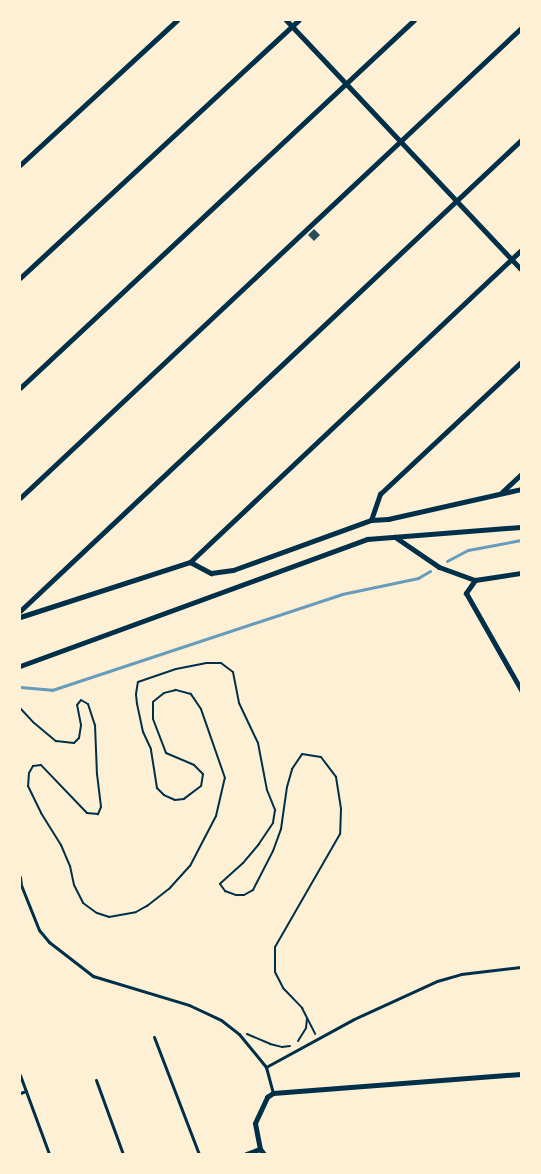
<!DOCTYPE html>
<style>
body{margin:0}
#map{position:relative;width:541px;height:1174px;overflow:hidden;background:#fdf0d5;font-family:"Golos Text",sans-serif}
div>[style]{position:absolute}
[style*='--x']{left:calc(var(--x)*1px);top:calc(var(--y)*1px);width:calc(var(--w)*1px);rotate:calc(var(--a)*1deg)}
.stream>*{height:3px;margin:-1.5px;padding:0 1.5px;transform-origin:1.5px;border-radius:1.5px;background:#669bbc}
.building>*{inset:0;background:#264d5e}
.path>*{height:2px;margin:-1px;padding:0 1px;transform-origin:1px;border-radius:1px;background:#003049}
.service>*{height:3px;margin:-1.5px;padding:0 1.5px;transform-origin:1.5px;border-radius:1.5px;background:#003049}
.minor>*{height:5px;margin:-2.5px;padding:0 2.5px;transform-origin:2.5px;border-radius:2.5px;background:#003049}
span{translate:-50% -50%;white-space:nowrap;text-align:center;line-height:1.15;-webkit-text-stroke:4.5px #fdf0d5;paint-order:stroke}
.frame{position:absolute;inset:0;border:21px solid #fdf0d5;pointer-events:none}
</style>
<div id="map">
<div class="stream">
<i style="--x:447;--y:561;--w:24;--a:-28"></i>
<i style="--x:468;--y:550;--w:54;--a:-10.7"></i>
<i style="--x:20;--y:687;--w:32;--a:5"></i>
<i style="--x:52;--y:690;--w:305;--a:-18.3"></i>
<i style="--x:342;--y:594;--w:78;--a:-11.9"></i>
<i style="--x:418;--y:578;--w:14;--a:-30"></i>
</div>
<div class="building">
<i style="clip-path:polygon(314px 229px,320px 235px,314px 241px,308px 235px)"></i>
</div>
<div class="path">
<i style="--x:20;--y:708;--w:19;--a:47"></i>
<i style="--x:33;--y:722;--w:30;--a:40"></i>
<i style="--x:56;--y:741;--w:18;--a:6"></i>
<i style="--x:74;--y:743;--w:7;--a:-45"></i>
<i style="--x:79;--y:738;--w:13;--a:-81"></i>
<i style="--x:81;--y:725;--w:20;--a:-101"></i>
<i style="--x:77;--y:705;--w:6;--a:-51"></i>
<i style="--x:81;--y:700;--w:8;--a:30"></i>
<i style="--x:88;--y:704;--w:22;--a:72"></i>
<i style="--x:95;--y:725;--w:49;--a:87.7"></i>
<i style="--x:97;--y:774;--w:33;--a:83"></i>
<i style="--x:101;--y:807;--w:8;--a:113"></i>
<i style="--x:98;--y:814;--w:11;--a:-175"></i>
<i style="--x:87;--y:813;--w:66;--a:-133.8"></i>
<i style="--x:41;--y:765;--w:8;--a:173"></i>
<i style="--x:33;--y:766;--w:8;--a:120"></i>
<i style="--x:29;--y:773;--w:13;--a:94"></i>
<i style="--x:28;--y:786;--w:30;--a:64"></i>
<i style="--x:41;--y:813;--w:38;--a:58"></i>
<i style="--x:61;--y:845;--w:23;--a:67"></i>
<i style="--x:70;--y:866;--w:19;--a:78"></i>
<i style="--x:74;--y:885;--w:20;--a:63"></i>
<i style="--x:83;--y:903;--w:17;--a:36"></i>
<i style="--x:97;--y:913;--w:13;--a:18"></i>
<i style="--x:109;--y:917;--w:27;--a:-10"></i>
<i style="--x:136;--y:912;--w:13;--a:-29"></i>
<i style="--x:147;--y:906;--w:28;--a:-38"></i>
<i style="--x:169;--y:889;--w:31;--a:-48"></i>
<i style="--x:190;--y:866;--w:56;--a:-62.5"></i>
<i style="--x:216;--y:816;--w:39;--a:-77"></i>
<i style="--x:225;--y:778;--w:73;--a:-109.2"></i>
<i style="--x:201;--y:709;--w:18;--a:-124"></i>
<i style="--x:191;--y:694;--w:16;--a:-165"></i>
<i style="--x:176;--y:690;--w:12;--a:166"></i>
<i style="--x:164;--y:693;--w:14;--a:141"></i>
<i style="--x:153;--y:702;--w:17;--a:90"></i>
<i style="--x:153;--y:719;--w:36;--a:69"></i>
<i style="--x:166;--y:753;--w:30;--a:23"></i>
<i style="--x:194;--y:765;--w:13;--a:45"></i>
<i style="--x:203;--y:774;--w:12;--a:99"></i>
<i style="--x:201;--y:786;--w:21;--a:143"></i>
<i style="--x:184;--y:799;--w:9;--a:174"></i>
<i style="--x:175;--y:800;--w:12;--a:-156"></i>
<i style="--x:164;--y:795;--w:10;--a:-135"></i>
<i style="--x:157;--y:788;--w:39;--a:-99"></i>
<i style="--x:151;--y:749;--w:19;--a:-115"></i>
<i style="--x:143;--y:732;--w:29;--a:-102"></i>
<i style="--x:137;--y:704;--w:10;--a:-96"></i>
<i style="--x:136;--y:694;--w:12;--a:-81"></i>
<i style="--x:138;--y:682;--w:40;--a:-18.9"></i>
<i style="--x:176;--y:669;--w:31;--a:-11"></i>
<i style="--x:206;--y:663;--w:15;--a:0"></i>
<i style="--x:221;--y:663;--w:15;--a:37"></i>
<i style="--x:233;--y:672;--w:32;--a:79"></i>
<i style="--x:239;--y:703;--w:44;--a:64.6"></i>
<i style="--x:258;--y:743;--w:48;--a:79.2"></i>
<i style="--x:267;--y:790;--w:22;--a:68"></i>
<i style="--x:275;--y:810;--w:13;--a:99"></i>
<i style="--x:273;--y:823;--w:25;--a:124"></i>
<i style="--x:259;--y:844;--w:25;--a:130"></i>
<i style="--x:243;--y:863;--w:31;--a:138"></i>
<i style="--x:220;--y:884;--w:9;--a:54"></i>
<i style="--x:225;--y:891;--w:12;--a:20"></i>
<i style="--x:236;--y:895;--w:8;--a:0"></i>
<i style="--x:244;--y:895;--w:10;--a:-29"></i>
<i style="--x:253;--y:890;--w:44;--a:-62.9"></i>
<i style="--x:273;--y:851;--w:23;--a:-70"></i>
<i style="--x:281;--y:829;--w:42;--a:-81.9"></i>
<i style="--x:287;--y:787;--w:19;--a:-74"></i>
<i style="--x:292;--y:769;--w:18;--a:-56"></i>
<i style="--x:302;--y:754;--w:19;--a:9"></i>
<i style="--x:321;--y:757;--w:25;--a:53"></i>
<i style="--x:336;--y:777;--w:32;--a:81"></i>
<i style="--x:341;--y:809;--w:25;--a:92"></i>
<i style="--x:340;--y:834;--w:130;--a:119.9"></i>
<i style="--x:275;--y:947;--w:25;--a:90"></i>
<i style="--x:275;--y:972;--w:18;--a:63"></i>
<i style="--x:283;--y:988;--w:28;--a:46"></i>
<i style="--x:302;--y:1008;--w:29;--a:63"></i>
<i style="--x:247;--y:1034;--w:25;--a:23"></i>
<i style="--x:270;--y:1044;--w:12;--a:14"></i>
<i style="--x:282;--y:1047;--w:8;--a:-7"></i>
<i style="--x:298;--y:1041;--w:15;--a:-58"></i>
<i style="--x:306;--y:1028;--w:10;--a:-84"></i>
</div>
<div class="service">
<i style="--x:20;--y:877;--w:8;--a:83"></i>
<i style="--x:21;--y:885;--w:48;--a:68.2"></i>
<i style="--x:39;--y:930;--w:16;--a:50"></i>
<i style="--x:49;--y:942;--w:56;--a:37.7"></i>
<i style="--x:93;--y:976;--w:100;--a:16.8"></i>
<i style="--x:189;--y:1005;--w:35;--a:25"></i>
<i style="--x:221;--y:1020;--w:23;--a:38"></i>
<i style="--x:239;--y:1034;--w:43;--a:50.7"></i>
<i style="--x:266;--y:1067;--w:27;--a:75"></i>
<i style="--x:154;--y:1037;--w:125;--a:69"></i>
<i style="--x:266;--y:1067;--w:100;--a:-28.6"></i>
<i style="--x:354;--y:1019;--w:91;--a:-24.6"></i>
<i style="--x:437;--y:981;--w:25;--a:-16"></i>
<i style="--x:461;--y:974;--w:60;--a:-6.7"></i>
<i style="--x:20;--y:1075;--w:84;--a:69.8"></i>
<i style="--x:96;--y:1080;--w:79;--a:70"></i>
<i style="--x:20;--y:1093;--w:6;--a:-18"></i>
</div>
<div class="minor">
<i style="--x:286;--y:20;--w:342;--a:46.7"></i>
<i style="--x:20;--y:165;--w:214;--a:-42.7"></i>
<i style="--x:20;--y:278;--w:380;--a:-42.8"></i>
<i style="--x:20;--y:388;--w:539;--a:-43.05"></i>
<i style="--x:502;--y:492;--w:26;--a:-43"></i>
<i style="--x:20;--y:498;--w:687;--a:-43.17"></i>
<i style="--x:371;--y:520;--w:28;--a:-71"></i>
<i style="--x:380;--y:494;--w:193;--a:-43.1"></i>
<i style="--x:395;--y:537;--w:53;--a:34.3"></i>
<i style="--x:439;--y:567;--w:38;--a:20"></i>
<i style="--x:475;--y:580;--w:47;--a:-8.7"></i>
<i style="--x:190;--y:562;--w:24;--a:28"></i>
<i style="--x:211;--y:573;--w:22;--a:-8"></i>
<i style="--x:233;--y:570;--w:147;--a:-19.9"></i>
<i style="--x:371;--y:520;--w:17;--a:-3"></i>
<i style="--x:388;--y:519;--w:136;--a:-12.7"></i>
<i style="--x:475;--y:580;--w:16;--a:125"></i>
<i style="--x:466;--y:593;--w:112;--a:60.4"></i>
<i style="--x:20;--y:611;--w:688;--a:-43.23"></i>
<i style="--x:20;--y:617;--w:179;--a:-17.9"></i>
<i style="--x:190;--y:562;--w:455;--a:-43.3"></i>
<i style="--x:20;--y:666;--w:370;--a:-20.1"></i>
<i style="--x:367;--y:539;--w:154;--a:-4.5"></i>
<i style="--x:246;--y:1154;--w:15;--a:-20"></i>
<i style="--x:264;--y:1154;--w:6;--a:-129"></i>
<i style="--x:260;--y:1149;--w:26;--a:-101"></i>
<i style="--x:255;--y:1123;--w:29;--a:-65"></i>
<i style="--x:267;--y:1097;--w:7;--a:-34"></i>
<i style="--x:273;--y:1093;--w:249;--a:-4.4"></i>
</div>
<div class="frame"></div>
</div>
